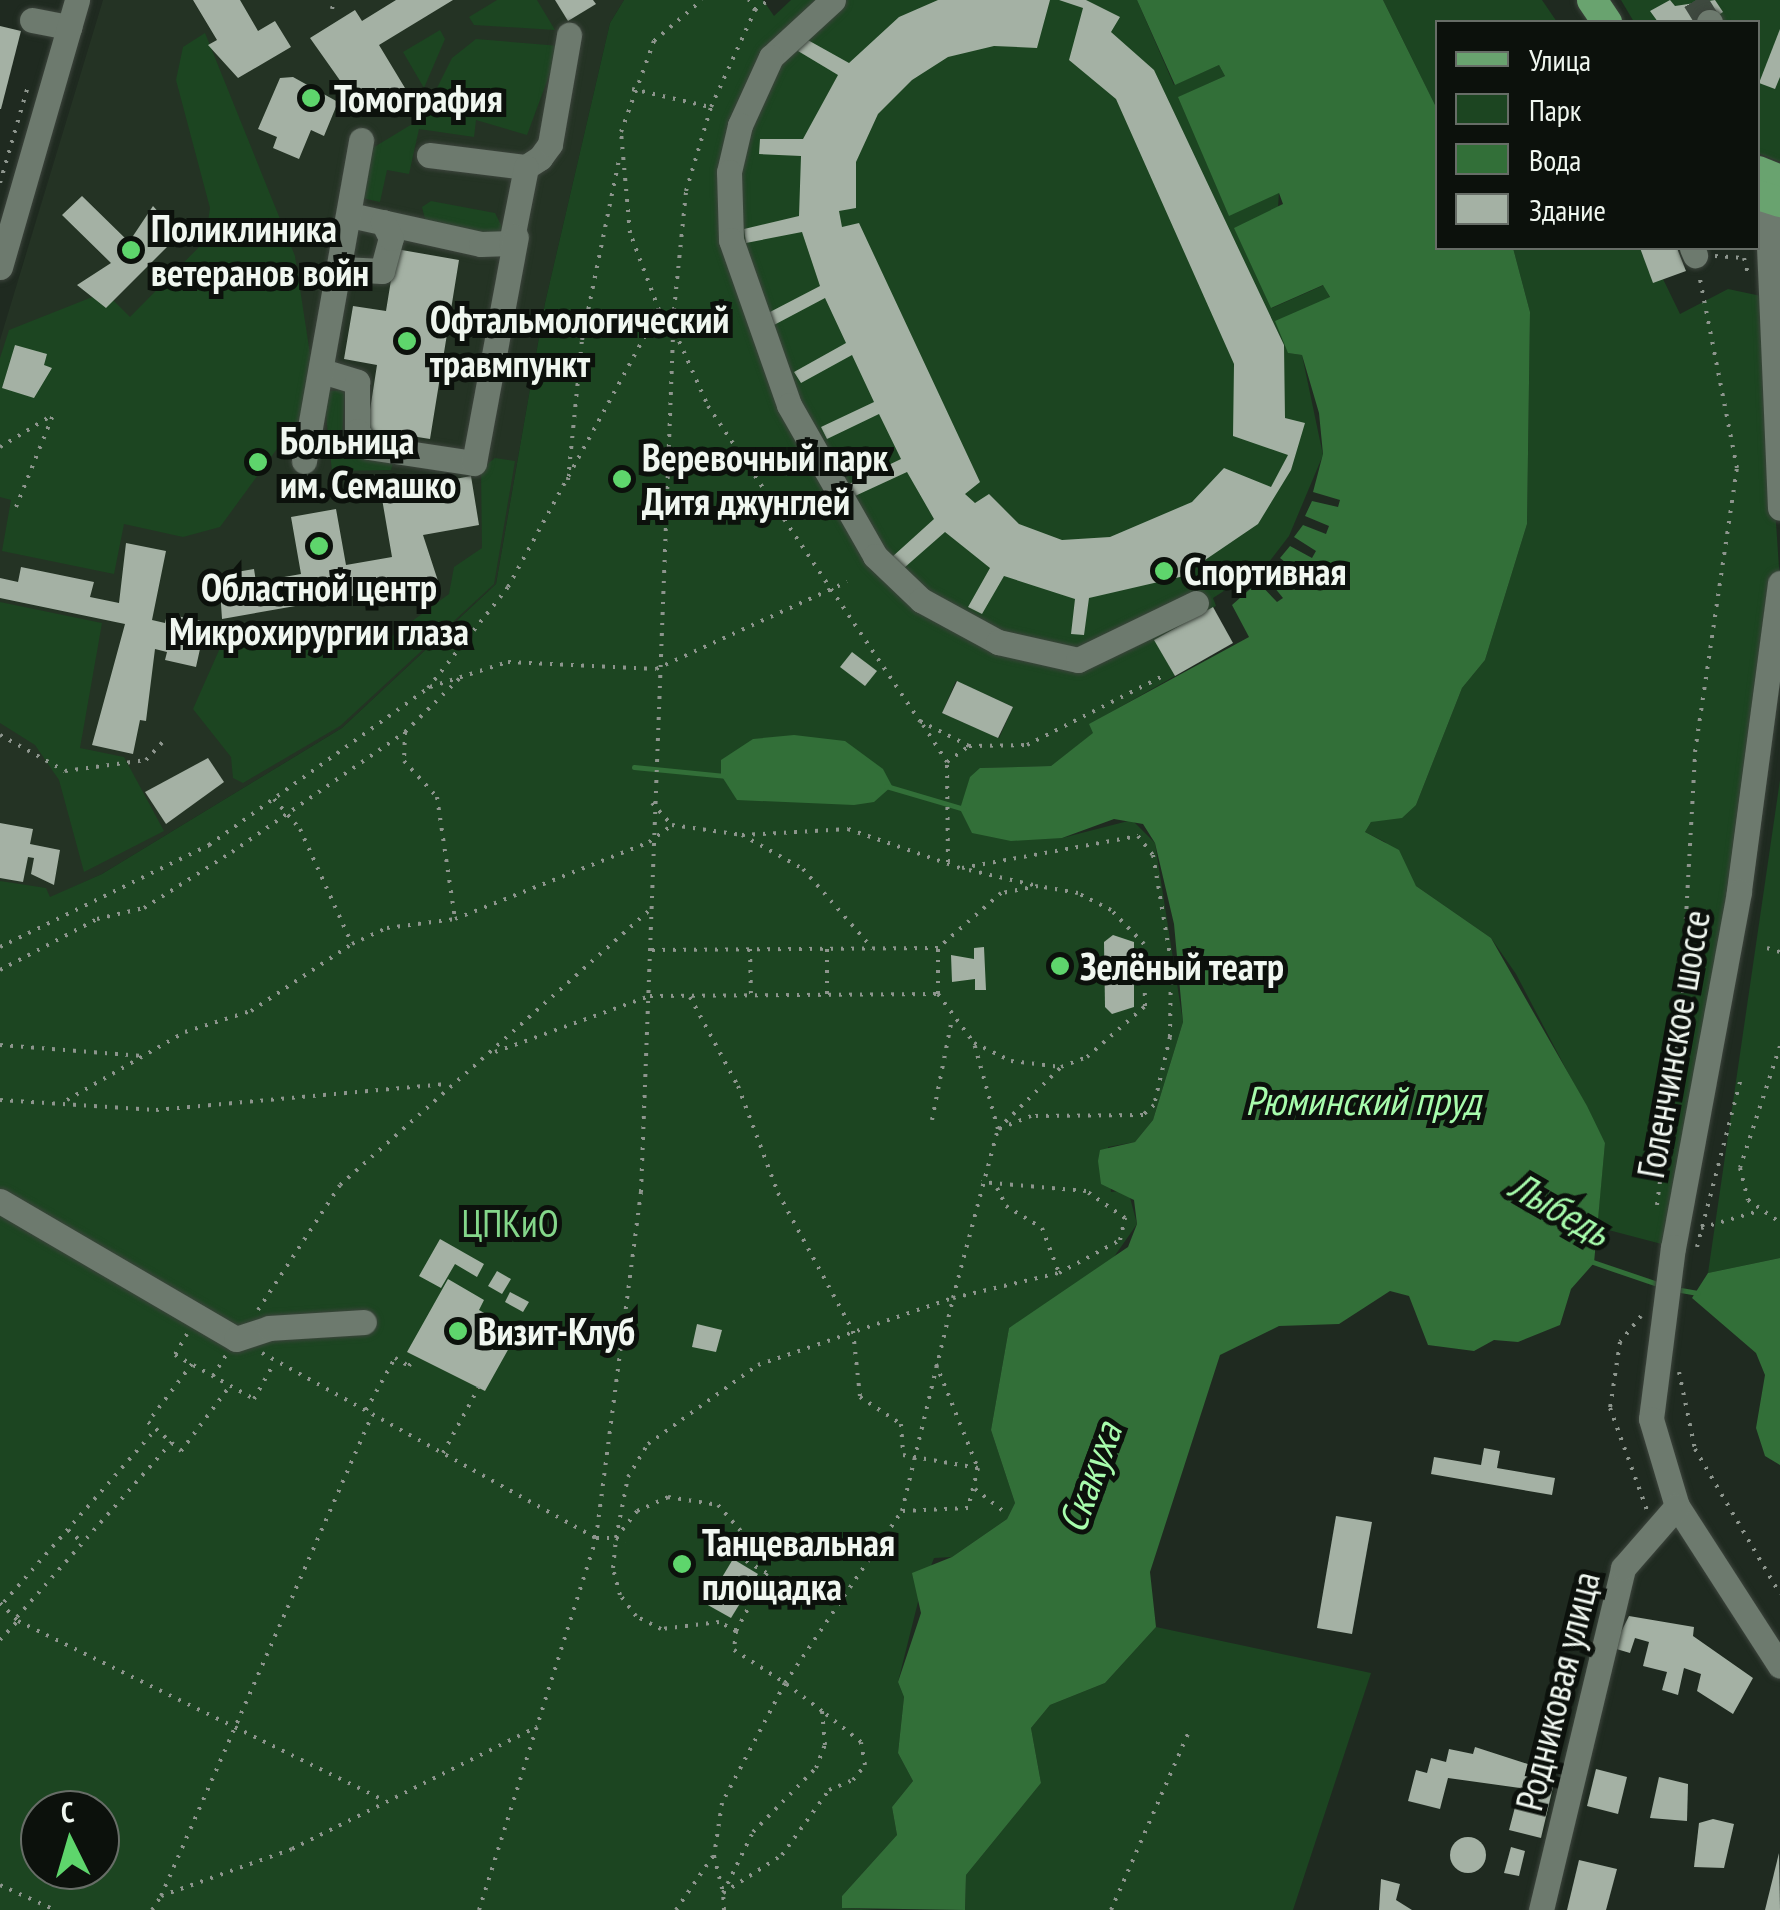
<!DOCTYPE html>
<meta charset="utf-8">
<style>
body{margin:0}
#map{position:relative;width:1780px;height:1910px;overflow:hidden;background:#1f2a20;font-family:"PT Sans Narrow",sans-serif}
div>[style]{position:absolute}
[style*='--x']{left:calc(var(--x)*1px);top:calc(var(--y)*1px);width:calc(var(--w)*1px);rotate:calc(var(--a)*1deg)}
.built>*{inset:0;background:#243324}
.green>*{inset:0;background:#1c4521}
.water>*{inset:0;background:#326f38}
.stream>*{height:5px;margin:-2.5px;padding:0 2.5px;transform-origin:2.5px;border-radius:2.5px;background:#326f38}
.building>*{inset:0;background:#a4b1a4}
.round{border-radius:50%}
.minor-tunnel>*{height:25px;margin-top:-12.5px;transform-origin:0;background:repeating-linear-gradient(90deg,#3e493f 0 25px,transparent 0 37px)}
.path>*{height:4px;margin-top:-2px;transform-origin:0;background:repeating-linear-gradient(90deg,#8d958d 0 2.5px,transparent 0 10.5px)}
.roads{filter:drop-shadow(0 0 2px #3c443c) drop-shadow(0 0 2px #3c443c)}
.minor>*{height:25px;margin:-12.5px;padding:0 12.5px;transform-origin:12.5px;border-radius:12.5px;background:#6d7a6e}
.major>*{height:30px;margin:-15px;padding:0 15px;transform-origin:15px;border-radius:15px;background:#69a36f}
.dots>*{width:28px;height:28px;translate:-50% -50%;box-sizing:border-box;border:5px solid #0c110c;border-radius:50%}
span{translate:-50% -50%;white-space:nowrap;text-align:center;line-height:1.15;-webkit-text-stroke:10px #0c110c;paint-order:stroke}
.poi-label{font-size:38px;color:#f0f7f0;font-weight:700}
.left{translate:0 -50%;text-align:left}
.street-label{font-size:38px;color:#f0f7f0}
.park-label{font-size:38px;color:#84d78a}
.water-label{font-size:40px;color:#a7fcac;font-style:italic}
.legend{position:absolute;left:1435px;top:20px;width:325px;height:230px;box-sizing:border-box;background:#0c110c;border:2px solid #676d67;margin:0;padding:12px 18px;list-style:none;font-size:30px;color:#f0f7f0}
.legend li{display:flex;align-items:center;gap:20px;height:50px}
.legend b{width:50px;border:2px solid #676d67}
.north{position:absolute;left:20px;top:1790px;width:100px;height:100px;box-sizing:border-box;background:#0c110c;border:2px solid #676d67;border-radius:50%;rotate:355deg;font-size:28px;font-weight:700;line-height:40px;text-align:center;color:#f0f7f0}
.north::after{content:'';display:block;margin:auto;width:35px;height:45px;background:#5ed56c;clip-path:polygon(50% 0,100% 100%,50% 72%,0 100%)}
</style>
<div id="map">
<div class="built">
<i style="clip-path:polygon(103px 0,624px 0,610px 23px,545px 303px,496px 584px,342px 728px,102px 874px,0 921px,0 340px)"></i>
</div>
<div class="green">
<i style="clip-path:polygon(497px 0,537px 0,555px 30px,474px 25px,469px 17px)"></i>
<i style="clip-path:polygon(evenodd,624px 0,763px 0,774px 16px,791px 0,1137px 0,1174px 85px,1219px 65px,1225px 76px,1179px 97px,1229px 215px,1279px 192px,1272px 308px,1324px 285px,1330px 298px,1288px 353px,1302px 355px,1323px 455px,1289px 536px,1269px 562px,1213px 598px,1216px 606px,1155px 640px,1175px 676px,1090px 724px,1094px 733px,1051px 766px,980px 768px,1062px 838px,1132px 820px,1155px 843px,1183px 1022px,1153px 1120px,1135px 1142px,1108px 1147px,1111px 1192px,1128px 1190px,1137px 1224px,1109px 1264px,1009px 1328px,991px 1430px,1015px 1503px,1007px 1519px,952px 1557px,934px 1558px,919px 1598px,898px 1682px,904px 1697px,898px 1753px,913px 1781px,892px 1807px,897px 1835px,842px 1896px,843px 1908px,879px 1910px,0 1910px,0 881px,46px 888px,50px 897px,102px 874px,342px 728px,496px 584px,545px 303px,610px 23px,624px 0,956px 681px,1013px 707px,999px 738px,942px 713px,956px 681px,624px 0,40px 1810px,100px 1810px,100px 1870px,40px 1870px,40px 1810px)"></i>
<i style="clip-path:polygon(1383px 0,1542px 0,1557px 22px,1438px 22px,1437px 109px)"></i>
<i style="clip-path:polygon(1621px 0,1780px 0,1780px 162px,1758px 153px,1758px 22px,1634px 22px)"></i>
<i style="clip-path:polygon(440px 30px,445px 39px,424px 88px,403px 52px)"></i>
<i style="clip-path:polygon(205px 33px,295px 256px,314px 380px,308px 428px,282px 442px,220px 527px,183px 537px,124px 524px,114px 574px,2px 551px,11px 500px,0 497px,0 358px,9px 330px,105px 292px,130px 317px,205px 241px,210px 208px,176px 80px,183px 47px)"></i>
<i style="clip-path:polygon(476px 39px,560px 46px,527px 135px,476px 120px,474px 137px,419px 129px,409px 174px,387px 170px,380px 202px,362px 198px,371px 149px,422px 118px,452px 58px)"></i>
<i style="clip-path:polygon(431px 201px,495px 213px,504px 231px,497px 239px,427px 227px,422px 207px)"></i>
<i style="clip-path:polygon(1513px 248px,1640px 248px,1653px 282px,1663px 279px,1680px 314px,1728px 289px,1761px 296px,1780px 583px,1673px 1247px,1597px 1227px,1605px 1143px,1516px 974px,1491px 938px,1416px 886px,1385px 842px,1365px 832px,1371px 822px,1416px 805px,1462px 688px,1485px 660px,1527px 524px,1530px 312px)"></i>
<i style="clip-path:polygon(345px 390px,341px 453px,393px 463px,391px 470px,332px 471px,325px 406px,328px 391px)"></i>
<i style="clip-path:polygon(495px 458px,515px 461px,494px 584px,340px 726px,243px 783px,233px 778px,231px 757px,193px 709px,220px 648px,319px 626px,374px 649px,449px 594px,454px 567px,482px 548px,481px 469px)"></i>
<i style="clip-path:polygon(0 602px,102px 623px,80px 748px,124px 757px,164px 831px,84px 872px,59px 780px,35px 745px,0 723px)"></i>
<i style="clip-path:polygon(1780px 780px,1780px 1258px,1708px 1273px)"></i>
<i style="clip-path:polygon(1156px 1627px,1371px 1673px,1293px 1910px,965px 1910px,966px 1875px,1041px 1783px,1031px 1728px,1050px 1705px,1105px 1683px)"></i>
</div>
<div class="water">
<i style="clip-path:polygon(1137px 0,1383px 0,1437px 109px,1438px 248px,1513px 248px,1530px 312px,1527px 524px,1485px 660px,1462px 688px,1416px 805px,1402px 818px,1371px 822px,1365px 832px,1399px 850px,1416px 886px,1491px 938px,1587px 1106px,1605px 1143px,1594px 1263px,1571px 1289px,1560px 1325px,1518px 1342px,1494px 1340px,1474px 1351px,1428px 1345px,1409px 1296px,1390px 1291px,1339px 1324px,1279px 1326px,1220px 1355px,1150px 1572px,1156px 1627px,1105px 1683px,1050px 1705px,1031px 1728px,1041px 1783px,966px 1875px,965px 1910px,842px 1908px,842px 1896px,897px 1835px,892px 1807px,913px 1781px,898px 1753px,904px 1697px,898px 1682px,921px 1613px,912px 1573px,952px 1557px,1007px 1519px,1015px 1503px,991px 1430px,1009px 1328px,1128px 1247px,1137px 1224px,1134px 1200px,1101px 1184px,1098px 1161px,1100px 1150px,1135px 1142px,1153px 1120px,1183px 1022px,1174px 924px,1155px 843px,1143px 824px,1114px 819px,1062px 838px,1011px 841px,972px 833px,960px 809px,970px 777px,980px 768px,1051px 766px,1093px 733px,1089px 724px,1249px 637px,1232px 605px,1258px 582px,1277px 602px,1283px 598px,1266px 577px,1275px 566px,1296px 581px,1301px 575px,1280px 558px,1290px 546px,1312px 558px,1316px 551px,1294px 537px,1303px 525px,1326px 534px,1329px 526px,1305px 516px,1312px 501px,1338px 507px,1340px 500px,1313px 492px,1323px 454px,1319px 413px,1302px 355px,1288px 353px,1275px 321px,1330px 297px,1323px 285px,1271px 308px,1234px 228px,1283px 204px,1279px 193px,1229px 216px,1178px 97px,1225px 76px,1219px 65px,1175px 85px)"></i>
<i style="clip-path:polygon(794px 735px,845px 741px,883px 769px,892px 786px,874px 802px,854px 805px,737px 800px,721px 775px,721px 760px,753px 739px)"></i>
<i style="clip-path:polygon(1780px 1258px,1780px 1465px,1765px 1456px,1756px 1428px,1765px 1375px,1756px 1353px,1692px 1298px,1708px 1273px)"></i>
</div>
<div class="stream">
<i style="--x:634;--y:767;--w:91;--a:5.6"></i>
<i style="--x:886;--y:786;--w:81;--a:16.4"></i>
<i style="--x:1590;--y:1261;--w:74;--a:18.9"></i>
<i style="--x:1675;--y:1289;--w:23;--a:10"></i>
</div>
<div class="building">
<i style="clip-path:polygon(193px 0,240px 0,258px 31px,275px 21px,291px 47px,238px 78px,208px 45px,217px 40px)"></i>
<i style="clip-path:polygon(396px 0,453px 0,379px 45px,405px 88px,363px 113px,310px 38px,355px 10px,362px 21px)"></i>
<i style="clip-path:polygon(555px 0,593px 0,596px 4px,568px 21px)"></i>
<i style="clip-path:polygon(938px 0,1050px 0,1037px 48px,994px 46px,948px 57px,912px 80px,878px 114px,856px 162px,856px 208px,839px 211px,842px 227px,859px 223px,980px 482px,965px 494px,975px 503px,989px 494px,1019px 524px,1062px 540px,1110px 537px,1192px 502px,1224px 468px,1271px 487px,1288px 455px,1233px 436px,1234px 364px,1116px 99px,1069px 60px,1083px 8px,1059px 0,1086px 0,1120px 17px,1111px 32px,1154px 70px,1284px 345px,1285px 418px,1305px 423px,1291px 470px,1258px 524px,1180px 577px,1089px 598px,1084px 635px,1071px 634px,1075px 599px,1004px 576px,982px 614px,968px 607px,990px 568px,945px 532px,904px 568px,892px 557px,934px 519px,907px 472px,855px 496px,849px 484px,901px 459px,879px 414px,827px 439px,821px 427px,874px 402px,852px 355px,801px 383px,794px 372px,846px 343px,825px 298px,774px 325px,768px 313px,820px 286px,802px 232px,746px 243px,744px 229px,799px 216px,801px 156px,759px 154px,760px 139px,803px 139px,838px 75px,798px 51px,806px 39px,849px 63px,899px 17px)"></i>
<i style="clip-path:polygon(1670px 0,1675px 6px,1715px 0,1723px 12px,1708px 22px,1658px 22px,1650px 11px)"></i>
<i style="clip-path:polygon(0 26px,21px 31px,1px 109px,0 109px)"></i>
<i style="clip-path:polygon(1780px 29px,1780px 77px,1775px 89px,1759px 83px)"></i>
<i style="clip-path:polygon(293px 77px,338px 102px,324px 136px,311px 130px,299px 159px,273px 148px,277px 137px,258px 129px,280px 78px)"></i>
<i style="clip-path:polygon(82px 196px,129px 242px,153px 206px,179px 235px,106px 308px,77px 285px,111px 263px,62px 215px)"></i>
<i style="clip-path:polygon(1640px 248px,1677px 248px,1686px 271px,1653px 283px)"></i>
<i style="clip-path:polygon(396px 249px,459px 260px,430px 439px,367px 429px,377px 365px,344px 359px,353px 306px,386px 311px)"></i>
<i style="clip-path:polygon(15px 345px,47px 354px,44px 365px,52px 368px,34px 398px,2px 388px)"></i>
<i style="clip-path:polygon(471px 476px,479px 525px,423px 535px,438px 581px,222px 619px,219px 575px,254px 569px,256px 582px,301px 574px,291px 517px,336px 509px,346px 565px,392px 557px,381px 493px)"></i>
<i style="clip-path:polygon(126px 543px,166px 551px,152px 620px,165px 623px,167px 614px,206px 622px,196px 667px,165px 660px,167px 652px,155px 649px,146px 721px,140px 720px,133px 754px,92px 745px,125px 624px,0 598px,0 578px,18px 582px,21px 567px,94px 582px,90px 597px,119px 603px)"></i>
<i style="clip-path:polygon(1213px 607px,1233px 643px,1175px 676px,1154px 640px)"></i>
<i style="clip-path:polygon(852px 652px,877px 671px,865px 686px,840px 667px)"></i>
<i style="clip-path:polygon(957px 681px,1013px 707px,998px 738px,942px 713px)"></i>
<i style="clip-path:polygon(208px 758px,224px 782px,166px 824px,145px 792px)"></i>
<i style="clip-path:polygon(0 823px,33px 829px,30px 844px,60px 850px,54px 885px,31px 874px,34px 858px,28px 857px,23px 882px,0 878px)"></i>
<i style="clip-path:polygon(1113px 935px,1134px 942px,1134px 1007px,1112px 1014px,1105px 1007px,1104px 942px)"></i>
<i style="clip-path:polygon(984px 947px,986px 990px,975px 990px,975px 979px,952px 982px,951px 955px,974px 959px,974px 948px)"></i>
<i style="clip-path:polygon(440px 1239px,484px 1264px,477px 1277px,455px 1264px,441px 1288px,419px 1276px)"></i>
<i style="clip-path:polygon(497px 1271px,511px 1279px,502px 1294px,488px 1286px)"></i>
<i style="clip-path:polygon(448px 1279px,484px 1300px,479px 1310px,502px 1323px,493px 1339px,509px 1348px,485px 1391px,407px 1352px)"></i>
<i style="clip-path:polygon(510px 1292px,529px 1302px,523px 1312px,505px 1302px)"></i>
<i style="clip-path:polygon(697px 1324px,722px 1330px,716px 1352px,692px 1347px)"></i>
<i style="clip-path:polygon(1484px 1448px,1500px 1451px,1497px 1468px,1555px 1478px,1552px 1495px,1431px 1474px,1434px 1457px,1481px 1465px)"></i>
<i style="clip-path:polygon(1336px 1516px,1372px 1522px,1352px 1634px,1317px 1628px)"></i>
<i style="clip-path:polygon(733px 1559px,758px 1574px,731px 1618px,706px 1604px)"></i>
<i style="clip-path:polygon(1629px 1616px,1694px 1627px,1693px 1636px,1753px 1678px,1733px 1714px,1697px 1691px,1701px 1674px,1684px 1668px,1678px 1695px,1662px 1690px,1667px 1672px,1643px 1666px,1649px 1642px,1635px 1638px,1630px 1653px,1613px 1648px)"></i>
<i style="clip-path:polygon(1475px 1747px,1543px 1769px,1539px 1784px,1553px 1787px,1541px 1838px,1509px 1830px,1520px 1788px,1448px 1778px,1440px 1809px,1408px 1801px,1416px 1770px,1427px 1773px,1431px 1758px,1446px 1762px,1449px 1749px,1473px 1754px)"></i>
<i style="clip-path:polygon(1596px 1769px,1627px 1777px,1618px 1814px,1587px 1806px)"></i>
<i style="clip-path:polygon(1659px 1777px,1688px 1784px,1687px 1821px,1650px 1818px)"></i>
<i style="clip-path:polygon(1713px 1819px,1734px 1824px,1724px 1868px,1694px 1867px,1699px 1823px)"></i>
<i class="round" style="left:1450px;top:1837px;width:36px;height:36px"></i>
<i style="clip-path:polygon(1511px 1847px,1525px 1851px,1519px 1876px,1504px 1873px)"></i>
<i style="clip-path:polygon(1779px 1853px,1780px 1910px,1765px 1910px)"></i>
<i style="clip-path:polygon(1579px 1860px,1617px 1869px,1606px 1910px,1567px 1910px)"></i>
<i style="clip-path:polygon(1381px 1879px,1400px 1884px,1396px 1900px,1412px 1910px,1379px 1910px)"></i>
</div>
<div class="minor-tunnel">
<i style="--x:1695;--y:0;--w:26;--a:58"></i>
</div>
<div class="path">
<i style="--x:332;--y:9;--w:9;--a:-77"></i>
<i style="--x:755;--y:10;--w:17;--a:-36"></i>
<i style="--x:632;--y:89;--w:80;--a:13"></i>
<i style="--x:0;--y:183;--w:101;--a:-73.9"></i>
<i style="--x:1715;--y:256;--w:29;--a:4"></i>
<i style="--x:1744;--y:258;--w:16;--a:76"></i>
<i style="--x:675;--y:332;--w:81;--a:66"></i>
<i style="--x:708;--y:406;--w:380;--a:56.1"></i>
<i style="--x:920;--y:721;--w:55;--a:27"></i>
<i style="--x:969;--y:746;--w:58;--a:-1"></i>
<i style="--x:1027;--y:745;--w:155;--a:-26.9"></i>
<i style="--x:0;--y:447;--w:60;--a:-31.3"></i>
<i style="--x:568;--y:480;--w:141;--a:-84.3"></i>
<i style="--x:582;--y:340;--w:185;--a:-78.4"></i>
<i style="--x:16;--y:507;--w:99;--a:-68.1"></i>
<i style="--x:430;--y:687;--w:82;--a:-17.8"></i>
<i style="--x:508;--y:662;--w:148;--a:2.7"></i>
<i style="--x:656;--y:669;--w:210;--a:-24.5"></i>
<i style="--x:923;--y:725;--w:44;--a:57"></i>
<i style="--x:405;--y:732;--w:29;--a:92"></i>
<i style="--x:404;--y:761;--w:49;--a:47.5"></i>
<i style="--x:437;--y:797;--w:123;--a:81.6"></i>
<i style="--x:0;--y:735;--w:74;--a:29"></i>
<i style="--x:65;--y:771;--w:82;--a:-7.7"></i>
<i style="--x:146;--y:760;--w:26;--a:-47"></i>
<i style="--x:274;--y:799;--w:40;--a:49"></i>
<i style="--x:300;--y:829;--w:126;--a:65.7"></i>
<i style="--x:652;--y:803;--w:30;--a:48"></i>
<i style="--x:672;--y:825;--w:71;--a:8.1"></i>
<i style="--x:742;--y:835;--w:106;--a:-3.2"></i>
<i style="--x:848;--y:829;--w:119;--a:19.2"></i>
<i style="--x:742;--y:835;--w:70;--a:29.1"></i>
<i style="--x:803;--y:869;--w:106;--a:48.8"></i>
<i style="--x:948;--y:862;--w:100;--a:-90.6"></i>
<i style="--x:947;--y:762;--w:27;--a:-36"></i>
<i style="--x:962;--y:868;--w:179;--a:-10.3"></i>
<i style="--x:1138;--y:836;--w:24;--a:52"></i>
<i style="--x:1153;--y:855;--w:108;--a:80.4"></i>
<i style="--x:1171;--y:961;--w:76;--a:90.8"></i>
<i style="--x:1170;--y:1037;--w:70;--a:103.2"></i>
<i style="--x:1154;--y:1105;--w:15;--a:138"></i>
<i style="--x:1143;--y:1115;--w:112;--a:179.5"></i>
<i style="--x:1031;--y:1116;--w:35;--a:158"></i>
<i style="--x:998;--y:1129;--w:89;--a:-105.6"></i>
<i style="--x:969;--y:870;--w:66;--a:13.2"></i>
<i style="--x:0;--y:947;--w:233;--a:-26"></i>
<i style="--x:209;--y:845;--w:269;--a:-35.6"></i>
<i style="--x:428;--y:688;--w:129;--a:-51.6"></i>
<i style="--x:508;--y:587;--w:315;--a:-61.4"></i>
<i style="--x:659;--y:310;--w:82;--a:-110.6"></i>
<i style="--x:630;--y:233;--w:101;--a:-95.1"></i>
<i style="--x:621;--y:132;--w:97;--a:-70.1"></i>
<i style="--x:654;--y:41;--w:63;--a:-40.5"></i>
<i style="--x:1767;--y:948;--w:14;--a:17"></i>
<i style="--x:750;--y:949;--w:46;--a:88.8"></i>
<i style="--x:827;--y:949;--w:45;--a:90"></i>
<i style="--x:0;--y:970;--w:110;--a:-27.7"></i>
<i style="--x:97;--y:919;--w:48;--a:-13.2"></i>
<i style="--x:144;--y:908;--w:104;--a:-32.5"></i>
<i style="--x:232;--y:852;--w:211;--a:-34.7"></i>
<i style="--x:405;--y:732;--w:80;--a:-44.5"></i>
<i style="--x:938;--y:994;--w:61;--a:53.7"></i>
<i style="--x:974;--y:1043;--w:41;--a:25.9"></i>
<i style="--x:1011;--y:1061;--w:50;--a:6.8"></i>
<i style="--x:1061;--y:1067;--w:28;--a:-21"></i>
<i style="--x:1087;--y:1057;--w:77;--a:-41.3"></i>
<i style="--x:1145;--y:1006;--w:62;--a:-90.9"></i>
<i style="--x:1144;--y:944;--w:47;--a:-134.1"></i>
<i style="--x:1111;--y:910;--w:37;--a:-153"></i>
<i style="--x:1078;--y:893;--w:41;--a:-170.1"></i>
<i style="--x:1038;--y:886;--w:38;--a:169"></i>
<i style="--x:1001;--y:893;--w:82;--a:138.9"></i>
<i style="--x:690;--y:997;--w:101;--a:61.7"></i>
<i style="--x:738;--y:1086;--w:114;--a:69.5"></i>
<i style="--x:778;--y:1193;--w:157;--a:61.5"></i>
<i style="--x:853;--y:1331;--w:66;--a:83.9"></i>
<i style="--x:860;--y:1397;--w:49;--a:33.4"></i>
<i style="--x:901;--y:1424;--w:31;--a:86"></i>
<i style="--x:903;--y:1455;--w:76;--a:9.8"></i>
<i style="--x:978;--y:1468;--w:41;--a:104"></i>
<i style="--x:968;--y:1508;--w:66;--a:177.4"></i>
<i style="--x:0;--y:1045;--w:143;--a:4.4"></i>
<i style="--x:1780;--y:1046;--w:128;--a:108.2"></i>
<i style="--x:1740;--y:1168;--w:33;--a:76"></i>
<i style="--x:1748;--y:1200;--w:39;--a:35"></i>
<i style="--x:495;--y:1052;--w:165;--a:-19.9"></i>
<i style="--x:650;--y:996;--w:288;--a:-0.4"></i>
<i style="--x:938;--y:994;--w:46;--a:-90"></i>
<i style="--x:938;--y:948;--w:289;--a:179.6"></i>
<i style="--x:0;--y:1100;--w:156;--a:3.7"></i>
<i style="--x:156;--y:1110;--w:294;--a:-5.1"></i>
<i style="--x:67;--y:1100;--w:136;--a:-30"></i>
<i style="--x:185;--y:1032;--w:69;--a:-17.7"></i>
<i style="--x:251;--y:1011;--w:121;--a:-33.6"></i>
<i style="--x:352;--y:944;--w:38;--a:-25"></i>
<i style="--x:387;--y:928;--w:69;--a:-7.5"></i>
<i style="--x:455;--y:919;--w:209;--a:-21.6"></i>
<i style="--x:649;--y:842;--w:29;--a:-36"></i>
<i style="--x:932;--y:1120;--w:103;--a:-78.8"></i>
<i style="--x:997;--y:1188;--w:20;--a:63"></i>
<i style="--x:1006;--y:1206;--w:42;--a:31.4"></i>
<i style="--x:1042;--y:1228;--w:48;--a:69.3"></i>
<i style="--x:1657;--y:1205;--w:182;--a:-82.8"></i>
<i style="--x:1680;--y:1024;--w:272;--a:-86.8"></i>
<i style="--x:1695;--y:752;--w:287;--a:-81.6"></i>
<i style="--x:1737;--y:468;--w:198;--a:-101.1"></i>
<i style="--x:1701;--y:1228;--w:60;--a:-16.3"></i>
<i style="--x:1697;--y:1247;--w:171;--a:-75.4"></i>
<i style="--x:258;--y:1310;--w:149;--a:-56.7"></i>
<i style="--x:340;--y:1185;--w:413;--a:-41.6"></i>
<i style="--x:1641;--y:1316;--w:33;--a:129"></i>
<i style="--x:1620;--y:1342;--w:67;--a:98.6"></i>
<i style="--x:1610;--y:1408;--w:109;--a:70.1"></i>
<i style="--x:187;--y:1334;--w:24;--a:120"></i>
<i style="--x:175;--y:1355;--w:90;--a:29.1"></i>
<i style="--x:254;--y:1399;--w:41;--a:-60.9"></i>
<i style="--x:262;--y:1353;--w:382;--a:29"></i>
<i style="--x:596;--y:1538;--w:20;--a:0"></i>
<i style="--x:616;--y:1538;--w:34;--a:-52"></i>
<i style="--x:637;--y:1511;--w:34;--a:-24"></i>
<i style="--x:668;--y:1497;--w:51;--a:9.1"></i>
<i style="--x:718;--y:1505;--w:44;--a:48.7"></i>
<i style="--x:747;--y:1538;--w:23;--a:92"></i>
<i style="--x:746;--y:1561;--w:24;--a:30"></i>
<i style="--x:767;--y:1573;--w:66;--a:118.1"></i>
<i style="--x:736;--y:1631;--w:19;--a:-152"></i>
<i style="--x:719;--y:1622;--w:58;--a:173.1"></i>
<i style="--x:661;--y:1629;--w:28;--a:-153"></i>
<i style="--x:636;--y:1616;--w:26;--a:-127"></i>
<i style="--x:620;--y:1595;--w:28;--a:-105"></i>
<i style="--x:613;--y:1568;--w:30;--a:-84"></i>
<i style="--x:616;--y:1538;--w:62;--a:-78.9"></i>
<i style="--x:628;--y:1477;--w:39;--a:-59"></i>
<i style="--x:648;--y:1444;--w:135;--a:-35.7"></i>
<i style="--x:758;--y:1365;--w:206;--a:-19"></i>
<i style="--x:953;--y:1298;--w:175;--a:-75.1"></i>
<i style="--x:998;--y:1129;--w:88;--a:-44.5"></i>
<i style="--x:192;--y:1364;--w:73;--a:127.2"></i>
<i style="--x:148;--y:1422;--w:44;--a:41.3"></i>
<i style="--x:181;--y:1451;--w:81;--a:-53"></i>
<i style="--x:936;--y:1364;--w:110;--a:68.1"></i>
<i style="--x:1679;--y:1372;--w:79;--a:78.3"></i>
<i style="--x:1695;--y:1449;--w:168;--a:59.6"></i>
<i style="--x:213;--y:1376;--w:25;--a:-58"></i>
<i style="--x:366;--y:1410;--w:60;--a:-60.9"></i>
<i style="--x:395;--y:1358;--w:16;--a:30"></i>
<i style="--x:409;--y:1366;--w:10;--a:-61"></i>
<i style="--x:443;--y:1453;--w:75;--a:-61.4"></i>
<i style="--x:975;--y:1489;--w:39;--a:38"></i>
<i style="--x:68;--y:1530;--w:20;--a:41"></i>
<i style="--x:616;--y:1538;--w:10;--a:24"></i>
<i style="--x:4;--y:1602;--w:230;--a:-48.7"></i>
<i style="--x:0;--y:1603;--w:25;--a:45"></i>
<i style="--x:18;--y:1621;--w:409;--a:26.1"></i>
<i style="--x:17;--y:1617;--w:234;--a:-48.5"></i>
<i style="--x:736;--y:1631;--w:19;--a:96"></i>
<i style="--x:734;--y:1650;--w:61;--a:32.9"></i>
<i style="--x:785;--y:1683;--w:136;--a:117.7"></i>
<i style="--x:722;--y:1803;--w:54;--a:98.6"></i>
<i style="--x:714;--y:1856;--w:38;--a:76"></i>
<i style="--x:723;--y:1893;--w:70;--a:-32.8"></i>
<i style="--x:782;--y:1855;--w:80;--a:-54.1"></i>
<i style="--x:829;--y:1790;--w:26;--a:-23"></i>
<i style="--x:853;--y:1780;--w:19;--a:-51"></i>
<i style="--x:865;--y:1765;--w:23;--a:-100"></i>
<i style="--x:861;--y:1742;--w:50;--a:-141.5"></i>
<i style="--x:0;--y:1640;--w:26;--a:-47"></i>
<i style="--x:0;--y:1885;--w:60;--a:24.4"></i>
<i style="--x:161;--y:1896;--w:525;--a:-66.31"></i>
<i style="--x:152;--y:1910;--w:17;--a:-57"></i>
<i style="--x:161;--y:1896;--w:139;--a:-19.7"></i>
<i style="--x:292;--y:1849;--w:274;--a:-26.5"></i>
<i style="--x:479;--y:1910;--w:390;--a:-72.5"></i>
<i style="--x:596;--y:1538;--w:349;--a:-82.6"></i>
<i style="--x:641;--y:1192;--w:883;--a:-87.86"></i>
<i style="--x:674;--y:310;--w:120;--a:-84.2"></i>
<i style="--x:686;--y:191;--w:88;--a:-73.4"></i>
<i style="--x:711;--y:107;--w:107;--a:-65.6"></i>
<i style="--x:755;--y:10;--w:12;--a:-121"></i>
<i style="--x:676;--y:1910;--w:65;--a:-55.6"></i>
<i style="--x:724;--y:1910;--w:17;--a:-93"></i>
<i style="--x:723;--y:1893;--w:68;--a:-63.8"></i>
<i style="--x:753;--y:1832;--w:90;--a:-45.5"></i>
<i style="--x:816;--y:1768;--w:25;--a:-69"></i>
<i style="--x:825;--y:1745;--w:34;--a:-95"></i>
<i style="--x:822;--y:1711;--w:46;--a:-142.9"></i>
<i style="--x:785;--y:1683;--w:208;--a:-55.8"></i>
<i style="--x:902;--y:1511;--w:219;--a:-76.5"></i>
<i style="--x:953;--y:1298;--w:109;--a:-13.3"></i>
<i style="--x:1059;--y:1273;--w:69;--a:-28.4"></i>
<i style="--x:1120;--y:1240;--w:23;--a:-77"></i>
<i style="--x:1125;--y:1218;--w:47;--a:-145.3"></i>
<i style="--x:1086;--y:1191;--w:105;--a:-175.1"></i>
<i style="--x:1111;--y:1910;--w:192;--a:-66.4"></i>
</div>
<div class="roads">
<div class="minor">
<i style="--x:833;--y:0;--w:84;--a:137.4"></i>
<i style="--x:771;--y:57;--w:75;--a:114.5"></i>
<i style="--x:740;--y:125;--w:48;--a:103.2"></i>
<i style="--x:729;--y:172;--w:68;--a:88.3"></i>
<i style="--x:731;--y:240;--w:175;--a:70.6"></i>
<i style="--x:789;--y:405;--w:174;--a:60.3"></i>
<i style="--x:875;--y:556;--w:64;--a:43.7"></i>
<i style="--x:921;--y:600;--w:88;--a:28.6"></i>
<i style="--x:998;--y:642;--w:82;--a:12.7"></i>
<i style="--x:1078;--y:660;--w:131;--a:-25.8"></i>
<i style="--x:32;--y:20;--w:38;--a:11"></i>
<i style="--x:1709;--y:22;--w:1;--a:0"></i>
<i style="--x:429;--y:155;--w:98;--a:7.1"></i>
<i style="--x:526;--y:167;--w:17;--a:-33"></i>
<i style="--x:540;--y:158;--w:17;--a:-54"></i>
<i style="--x:550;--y:144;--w:111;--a:-80.1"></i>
<i style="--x:1780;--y:189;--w:16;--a:145"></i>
<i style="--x:1767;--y:198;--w:310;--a:87.6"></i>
<i style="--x:350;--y:215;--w:134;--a:12.5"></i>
<i style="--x:481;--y:244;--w:30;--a:-2"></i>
<i style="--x:511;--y:243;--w:77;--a:-78.8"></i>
<i style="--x:1692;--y:248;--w:8;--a:67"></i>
<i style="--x:0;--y:267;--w:278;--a:-73.9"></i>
<i style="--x:342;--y:269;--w:40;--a:2.9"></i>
<i style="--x:382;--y:271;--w:34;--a:-75"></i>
<i style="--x:391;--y:238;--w:18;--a:-117"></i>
<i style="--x:322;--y:371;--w:37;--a:17"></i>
<i style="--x:357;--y:382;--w:49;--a:90"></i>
<i style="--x:357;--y:431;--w:19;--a:55"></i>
<i style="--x:368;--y:447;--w:107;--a:8.6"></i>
<i style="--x:474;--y:463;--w:230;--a:-79.5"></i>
<i style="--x:304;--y:461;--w:326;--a:-79.9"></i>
<i style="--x:1780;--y:583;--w:312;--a:97.6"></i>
<i style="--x:1739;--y:892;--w:361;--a:100.5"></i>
<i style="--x:1673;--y:1247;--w:173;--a:97.3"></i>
<i style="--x:1651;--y:1419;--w:91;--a:73.4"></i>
<i style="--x:1677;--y:1506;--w:190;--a:57.2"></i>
<i style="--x:0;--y:1201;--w:273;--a:30.3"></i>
<i style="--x:236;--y:1339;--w:35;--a:-18"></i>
<i style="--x:269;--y:1328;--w:95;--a:-3.6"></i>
<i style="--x:1541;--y:1910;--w:352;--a:-76.5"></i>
<i style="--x:1623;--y:1568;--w:82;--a:-48.9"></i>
</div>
<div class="major">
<i style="--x:1592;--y:0;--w:27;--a:56"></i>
<i style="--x:1758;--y:171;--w:24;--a:22"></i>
<i style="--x:1758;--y:195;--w:23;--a:18"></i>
</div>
</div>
<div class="dots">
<i style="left:311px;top:98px;background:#5ed56c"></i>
<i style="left:131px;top:250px;background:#5ed56c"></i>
<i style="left:407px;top:341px;background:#5ed56c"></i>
<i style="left:258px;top:462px;background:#5ed56c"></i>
<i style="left:622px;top:479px;background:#5ed56c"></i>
<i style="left:319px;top:546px;background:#5ed56c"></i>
<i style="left:1164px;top:571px;background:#5ed56c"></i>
<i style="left:1060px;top:966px;background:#5ed56c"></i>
<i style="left:458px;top:1331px;background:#5ed56c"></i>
<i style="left:682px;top:1564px;background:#5ed56c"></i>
</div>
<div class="poi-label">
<span class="left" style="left:334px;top:98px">Томография</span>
<span class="left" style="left:151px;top:250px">Поликлиника<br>ветеранов войн</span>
<span class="left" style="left:430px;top:341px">Офтальмологический<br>травмпункт</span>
<span class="left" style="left:280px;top:462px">Больница<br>им. Семашко</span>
<span class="left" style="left:642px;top:479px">Веревочный парк<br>Дитя джунглей</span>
<span class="left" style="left:1184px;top:571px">Спортивная</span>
<span style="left:319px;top:609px">Областной центр<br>Микрохирургии глаза</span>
<span class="left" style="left:1080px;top:966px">Зелёный театр</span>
<span class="left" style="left:478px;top:1331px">Визит-Клуб</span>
<span class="left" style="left:702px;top:1564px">Танцевальная<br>площадка</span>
</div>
<div class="street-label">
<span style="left:1673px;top:1044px;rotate:-80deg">Голенчинское шоссе</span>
<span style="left:1557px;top:1691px;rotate:-76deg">Родниковая улица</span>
</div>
<div class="park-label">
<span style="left:510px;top:1223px">ЦПКиО</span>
</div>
<div class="water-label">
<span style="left:1363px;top:1100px">Рюминский пруд</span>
<span style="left:1560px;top:1208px;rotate:30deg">Лыбедь</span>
<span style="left:1089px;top:1477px;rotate:-70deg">Скакуха</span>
</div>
<ul class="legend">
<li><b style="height:12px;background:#69a36f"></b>Улица</li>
<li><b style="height:28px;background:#1c4521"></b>Парк</li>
<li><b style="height:28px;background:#326f38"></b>Вода</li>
<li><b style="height:28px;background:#a4b1a4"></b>Здание</li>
</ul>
<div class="north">С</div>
</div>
